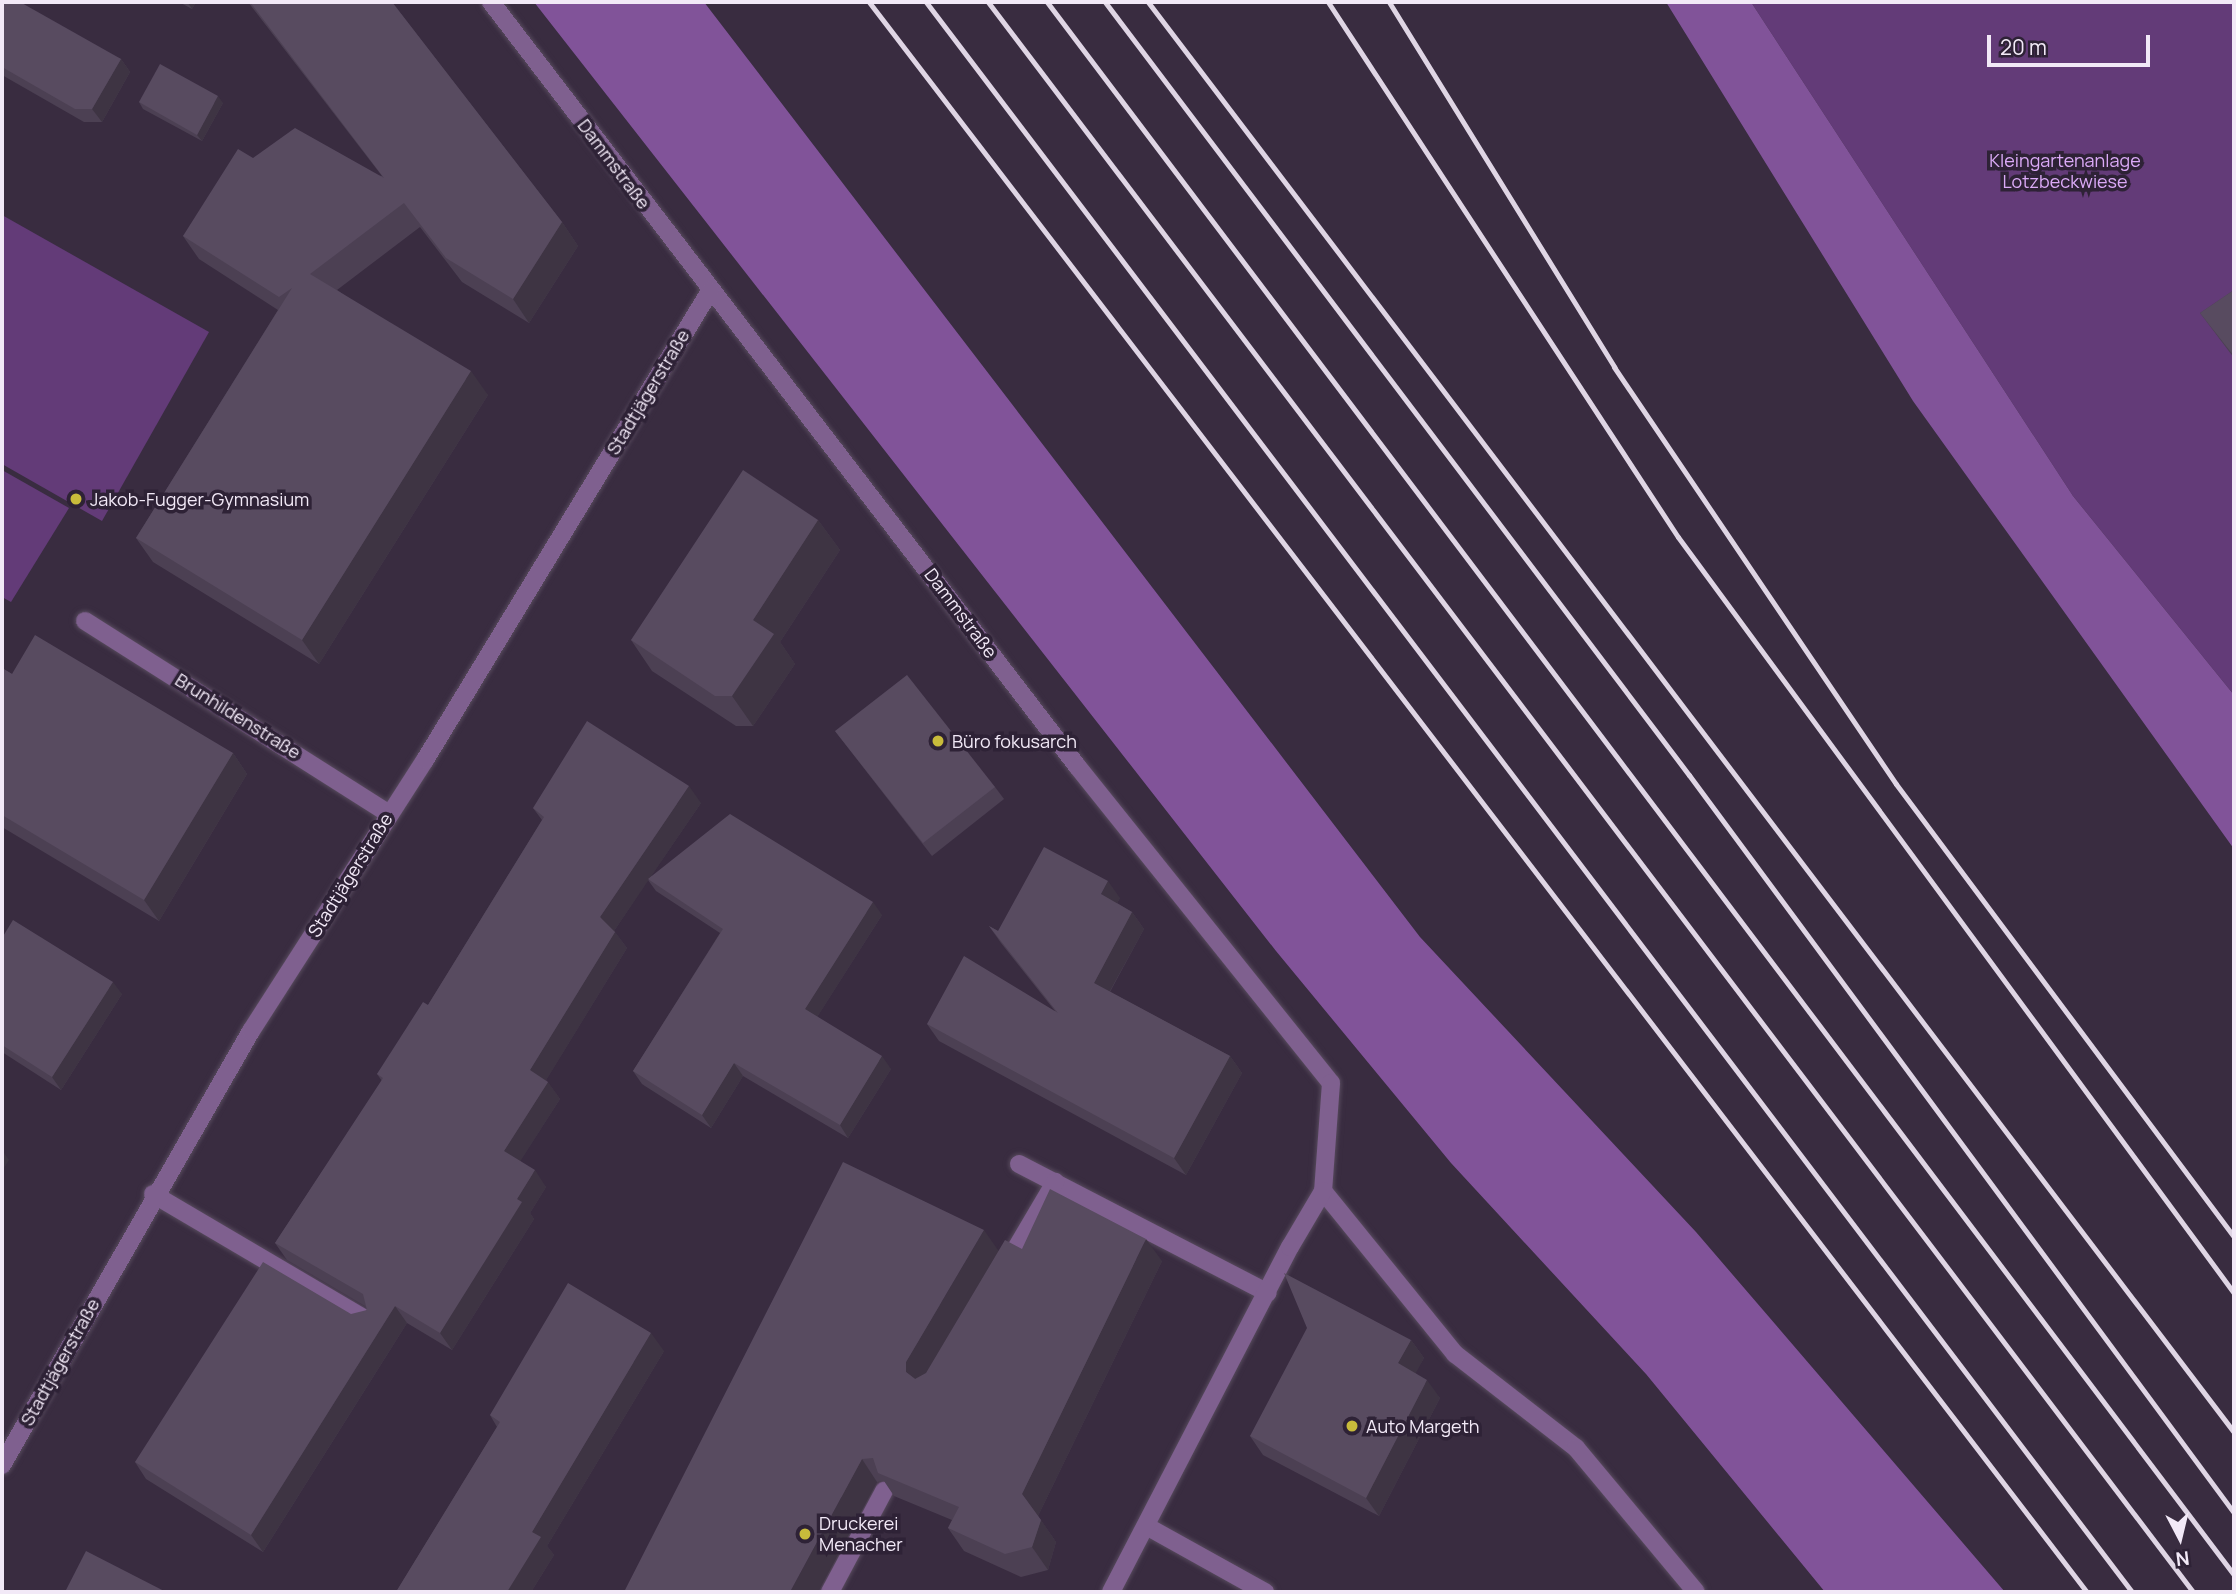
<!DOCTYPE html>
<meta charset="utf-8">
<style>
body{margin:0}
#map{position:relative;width:2236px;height:1594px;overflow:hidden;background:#392c40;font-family:Manrope,sans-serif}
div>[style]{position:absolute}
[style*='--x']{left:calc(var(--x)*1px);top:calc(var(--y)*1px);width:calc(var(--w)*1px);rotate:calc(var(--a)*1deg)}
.green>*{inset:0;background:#633b78}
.forest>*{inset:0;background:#815399}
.roads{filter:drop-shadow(0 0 2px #574a5d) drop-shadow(0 0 2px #574a5d)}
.service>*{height:18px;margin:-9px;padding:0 9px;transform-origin:9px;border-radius:9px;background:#7f608f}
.minor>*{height:18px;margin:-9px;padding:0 9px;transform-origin:9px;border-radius:9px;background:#7f608f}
.rail>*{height:5px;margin:-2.5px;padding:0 2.5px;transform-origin:2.5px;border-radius:2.5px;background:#dfd5e4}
.wall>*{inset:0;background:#4c4053}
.shaded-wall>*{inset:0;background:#3e3443}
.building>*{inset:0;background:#584b60}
.dots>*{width:19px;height:19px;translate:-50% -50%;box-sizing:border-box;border:4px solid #2e2236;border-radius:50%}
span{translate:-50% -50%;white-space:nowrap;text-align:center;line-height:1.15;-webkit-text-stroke:7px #2e2236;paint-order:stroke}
.park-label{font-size:18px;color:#dbaaf7}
.street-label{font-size:18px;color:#f2e9f7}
.poi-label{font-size:18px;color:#f2e9f7}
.left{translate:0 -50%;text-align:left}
.frame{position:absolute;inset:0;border:4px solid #f2e9f7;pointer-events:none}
.north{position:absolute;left:2145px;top:1503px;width:70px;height:70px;-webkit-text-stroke:5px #2e2236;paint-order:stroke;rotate:173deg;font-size:19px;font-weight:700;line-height:28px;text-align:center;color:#f2e9f7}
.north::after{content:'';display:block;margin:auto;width:24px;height:32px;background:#f2e9f7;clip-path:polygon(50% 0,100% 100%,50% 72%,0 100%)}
.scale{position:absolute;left:1987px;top:35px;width:163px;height:32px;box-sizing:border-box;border:4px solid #f2e9f7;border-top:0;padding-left:9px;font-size:21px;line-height:24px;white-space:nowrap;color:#f2e9f7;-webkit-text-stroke:5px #2e2236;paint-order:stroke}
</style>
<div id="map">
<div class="green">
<i style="clip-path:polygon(1751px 2px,2234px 2px,2234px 695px,2073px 496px)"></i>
<i style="clip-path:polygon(2px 215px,209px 332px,102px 521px,2px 464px)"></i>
<i style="clip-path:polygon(2px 470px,69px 508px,11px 602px,2px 597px)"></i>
</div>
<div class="forest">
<i style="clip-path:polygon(534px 2px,704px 2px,1420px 937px,1696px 1232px,2005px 1592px,1825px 1592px,1646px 1374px,1451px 1163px,1276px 951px)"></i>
<i style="clip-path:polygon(1666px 2px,1751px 2px,2073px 496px,2234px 695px,2234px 849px,1913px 401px)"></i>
</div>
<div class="roads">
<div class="service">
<i style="--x:1019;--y:1164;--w:280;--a:27.4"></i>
<i style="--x:1323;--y:1191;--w:210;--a:51"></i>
<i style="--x:1455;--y:1354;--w:153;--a:37.8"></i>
<i style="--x:1576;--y:1448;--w:187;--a:50.2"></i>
<i style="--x:153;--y:1194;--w:251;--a:30.5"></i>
<i style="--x:1005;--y:1267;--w:99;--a:-59.5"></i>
<i style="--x:1148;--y:1527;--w:134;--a:29.1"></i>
<i style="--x:830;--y:1592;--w:115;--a:-61.9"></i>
<i style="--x:1111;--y:1592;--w:389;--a:-62.6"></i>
</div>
<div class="minor">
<i style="--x:491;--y:2;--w:963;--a:52.51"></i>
<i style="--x:1077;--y:766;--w:406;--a:51.3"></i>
<i style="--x:1331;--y:1083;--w:108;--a:94.2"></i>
<i style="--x:1323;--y:1191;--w:65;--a:120.5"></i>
<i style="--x:85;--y:621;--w:360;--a:32.4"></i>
<i style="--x:2;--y:1465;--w:500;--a:-60.16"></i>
<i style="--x:251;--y:1031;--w:322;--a:-57.3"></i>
<i style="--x:425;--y:760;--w:549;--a:-58.71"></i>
</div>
</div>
<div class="rail">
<i style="--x:869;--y:2;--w:2003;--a:52.55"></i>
<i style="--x:926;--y:2;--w:1996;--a:52.82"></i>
<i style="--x:988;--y:2;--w:1995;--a:52.84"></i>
<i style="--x:1047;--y:2;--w:1971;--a:52.96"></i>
<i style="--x:1105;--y:2;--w:969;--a:52.93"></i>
<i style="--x:1689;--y:775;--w:917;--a:53.55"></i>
<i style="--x:1148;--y:2;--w:1796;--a:52.79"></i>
<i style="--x:1328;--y:2;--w:639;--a:56.81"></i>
<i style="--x:1678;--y:537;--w:938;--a:53.67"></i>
<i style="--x:1389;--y:2;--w:429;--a:58.3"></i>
<i style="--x:1614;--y:367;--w:503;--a:55.93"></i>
<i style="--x:1896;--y:784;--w:565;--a:53.27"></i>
</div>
<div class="wall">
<i style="clip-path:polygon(2px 2px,121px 59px,130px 72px,102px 122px,84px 122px,2px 75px)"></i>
<i style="clip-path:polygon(179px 2px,196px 2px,192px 9px)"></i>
<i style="clip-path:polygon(248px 2px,392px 2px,562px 222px,578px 246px,529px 323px,462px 282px,420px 227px,337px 290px,488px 395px,319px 664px,153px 562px,136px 538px,278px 310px,199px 259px,183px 236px,253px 158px,382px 176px)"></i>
<i style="clip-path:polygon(139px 102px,223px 103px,202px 141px,143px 109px)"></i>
<i style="clip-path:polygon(2234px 290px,2234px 358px,2200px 313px)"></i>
<i style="clip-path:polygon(818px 520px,840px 550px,780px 642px,795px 664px,753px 726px,736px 726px,652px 671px,631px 640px)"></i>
<i style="clip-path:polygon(2px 668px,12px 674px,233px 753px,247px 774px,159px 921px,2px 827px)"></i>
<i style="clip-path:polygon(835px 731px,995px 787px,1004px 799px,932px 856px)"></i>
<i style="clip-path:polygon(701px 803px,651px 876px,882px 915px,817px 1017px,891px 1069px,848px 1138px,743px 1076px,711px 1128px,642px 1084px,633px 1071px,720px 933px,656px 891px,648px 880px,614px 931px,627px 948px,546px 1080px,560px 1099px,520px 1161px,546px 1187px,530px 1213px,534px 1219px,452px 1350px,407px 1323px,263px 1552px,146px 1479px,135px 1462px,367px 1310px,365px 1306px,287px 1260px,275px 1243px,382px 1081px,377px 1074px,428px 1005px,542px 820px,533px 808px)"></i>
<i style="clip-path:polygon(1120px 898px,1117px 903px,1132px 912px,1144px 929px,1110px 992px,1230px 1056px,1242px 1073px,1186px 1175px,939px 1041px,927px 1024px,1055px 1011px,1001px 943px,989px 926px,998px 931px)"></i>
<i style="clip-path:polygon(2px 938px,122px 994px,61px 1090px,2px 1052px)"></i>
<i style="clip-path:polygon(1022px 1249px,1162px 1261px,1038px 1516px,1056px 1542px,1048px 1570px,1021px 1577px,964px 1551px,948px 1528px,952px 1520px,894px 1496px,884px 1481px,877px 1482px,624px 1592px,998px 1251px)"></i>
<i style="clip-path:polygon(1411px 1340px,1424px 1358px,1415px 1373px,1440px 1398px,1379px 1516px,1263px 1455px,1250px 1436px)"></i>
<i style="clip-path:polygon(664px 1351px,547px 1546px,554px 1555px,531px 1592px,396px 1592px,497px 1427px,490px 1415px)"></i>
</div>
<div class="shaded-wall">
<i style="clip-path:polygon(188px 2px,196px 2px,192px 9px,188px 3px)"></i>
<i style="clip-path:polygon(121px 59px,130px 72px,102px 122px,92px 109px)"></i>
<i style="clip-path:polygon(218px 96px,223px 103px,202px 141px,197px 135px)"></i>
<i style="clip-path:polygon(562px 222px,578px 246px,529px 323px,513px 299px)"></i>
<i style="clip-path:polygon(471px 371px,488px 395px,319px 664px,302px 640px)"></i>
<i style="clip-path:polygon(818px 520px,840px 550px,780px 642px,795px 664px,753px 726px,732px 696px,753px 620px)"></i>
<i style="clip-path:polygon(233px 753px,247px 774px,159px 921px,144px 900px)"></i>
<i style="clip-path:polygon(689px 786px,701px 803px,612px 934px,600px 917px)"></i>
<i style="clip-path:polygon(1108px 881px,1120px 898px,1113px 911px,1101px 894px)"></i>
<i style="clip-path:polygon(873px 902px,882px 915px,814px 1022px,805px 1009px)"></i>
<i style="clip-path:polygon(1132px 912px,1144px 929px,1105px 1000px,1094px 983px)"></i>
<i style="clip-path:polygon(615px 932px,627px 948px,542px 1087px,530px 1070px)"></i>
<i style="clip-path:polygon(113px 982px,122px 994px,61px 1090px,52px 1077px)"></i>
<i style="clip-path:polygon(882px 1056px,891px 1069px,848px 1138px,840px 1125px)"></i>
<i style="clip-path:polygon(1230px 1056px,1242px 1073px,1186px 1175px,1174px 1158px)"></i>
<i style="clip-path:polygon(734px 1063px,743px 1076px,711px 1128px,702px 1115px)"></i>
<i style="clip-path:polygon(548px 1082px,560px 1099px,516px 1168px,504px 1151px)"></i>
<i style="clip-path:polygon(2px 1150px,9px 1160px,2px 1171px)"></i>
<i style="clip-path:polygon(535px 1170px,546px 1187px,530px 1213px,534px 1219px,452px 1350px,440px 1333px,517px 1199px)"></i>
<i style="clip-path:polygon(984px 1230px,1000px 1253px,922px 1384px,906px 1372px,906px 1362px)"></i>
<i style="clip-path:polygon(1146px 1239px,1162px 1261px,1038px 1516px,1022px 1494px)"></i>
<i style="clip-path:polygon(395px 1306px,407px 1323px,263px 1552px,251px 1535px)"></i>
<i style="clip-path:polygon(651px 1333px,664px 1351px,547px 1546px,554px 1555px,531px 1592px,507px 1592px,532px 1532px)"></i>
<i style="clip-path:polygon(1411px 1340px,1424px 1358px,1411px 1382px,1398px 1363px)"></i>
<i style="clip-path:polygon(1427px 1380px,1440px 1398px,1379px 1516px,1366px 1498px)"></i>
<i style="clip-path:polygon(862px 1459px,877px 1482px,818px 1592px,790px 1592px)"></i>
<i style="clip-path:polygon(1041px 1520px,1056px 1542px,1048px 1570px,1032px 1547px)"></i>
</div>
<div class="building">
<i style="clip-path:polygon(2px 2px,20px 2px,121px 59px,92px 109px,75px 109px,2px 67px)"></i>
<i style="clip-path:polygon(250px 2px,392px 2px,562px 222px,513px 299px,446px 258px,404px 203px,310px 274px,471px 371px,302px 640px,136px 538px,292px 288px,279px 297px,183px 236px,238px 149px,253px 158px,295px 128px,384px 178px)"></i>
<i style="clip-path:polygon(160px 64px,218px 96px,197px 135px,139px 102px)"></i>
<i style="clip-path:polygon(2234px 290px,2234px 356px,2200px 313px)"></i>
<i style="clip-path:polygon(743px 470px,818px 520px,753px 620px,774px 634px,732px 696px,715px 696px,631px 640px)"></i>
<i style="clip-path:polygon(35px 635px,233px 753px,144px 900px,2px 815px,2px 668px,12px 674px)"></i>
<i style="clip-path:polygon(907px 675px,995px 787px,923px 843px,835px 731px)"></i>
<i style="clip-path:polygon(587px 721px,689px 786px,600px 917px,615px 932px,530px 1070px,548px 1082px,504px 1151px,535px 1170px,517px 1199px,522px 1202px,440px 1333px,395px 1306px,251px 1535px,135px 1462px,263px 1262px,351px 1314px,367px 1310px,363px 1294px,275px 1243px,383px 1078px,377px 1074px,423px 1002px,428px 1005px,544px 817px,533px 808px)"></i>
<i style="clip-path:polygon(730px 814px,873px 902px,805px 1009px,882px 1056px,840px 1125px,734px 1063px,702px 1115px,633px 1071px,723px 929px,648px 879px)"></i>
<i style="clip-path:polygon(1044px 847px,1108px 881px,1101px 894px,1132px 912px,1094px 983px,1230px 1056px,1174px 1158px,927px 1024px,964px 956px,1058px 1013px,989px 926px,998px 931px)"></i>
<i style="clip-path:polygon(13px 920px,113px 982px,52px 1077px,2px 1045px,2px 938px)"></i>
<i style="clip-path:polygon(843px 1162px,984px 1230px,906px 1362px,906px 1372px,915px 1379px,926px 1373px,1005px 1240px,1022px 1249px,1050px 1189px,1146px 1239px,1022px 1494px,1041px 1520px,1032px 1547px,1005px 1554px,948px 1528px,959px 1507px,878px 1473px,873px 1458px,862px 1459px,790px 1592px,624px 1592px)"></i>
<i style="clip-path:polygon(1284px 1273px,1411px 1340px,1398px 1363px,1427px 1380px,1366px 1498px,1250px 1436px,1307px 1328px)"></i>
<i style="clip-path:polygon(568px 1283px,651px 1333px,532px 1532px,541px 1537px,507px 1592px,396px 1592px,500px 1422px,490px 1415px)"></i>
<i style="clip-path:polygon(86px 1551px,166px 1592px,65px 1592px)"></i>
</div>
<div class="dots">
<i style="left:76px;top:499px;background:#c8bb3b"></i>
<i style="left:938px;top:741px;background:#c8bb3b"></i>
<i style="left:1352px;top:1426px;background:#c8bb3b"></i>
<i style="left:805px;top:1534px;background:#c8bb3b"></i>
</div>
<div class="park-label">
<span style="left:2065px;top:171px">Kleingartenanlage<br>Lotzbeckwiese</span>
</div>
<div class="street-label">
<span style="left:614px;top:164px;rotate:53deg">Dammstraße</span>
<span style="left:648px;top:392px;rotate:-59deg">Stadtjägerstraße</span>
<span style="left:961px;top:613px;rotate:53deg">Dammstraße</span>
<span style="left:238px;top:716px;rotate:32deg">Brunhildenstraße</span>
<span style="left:350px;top:875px;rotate:-58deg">Stadtjägerstraße</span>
<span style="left:60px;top:1362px;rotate:-61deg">Stadtjägerstraße</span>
</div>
<div class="poi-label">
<span class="left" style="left:90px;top:499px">Jakob-Fugger-Gymnasium</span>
<span class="left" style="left:952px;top:741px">Büro fokusarch</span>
<span class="left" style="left:1366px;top:1426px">Auto Margeth</span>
<span class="left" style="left:819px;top:1534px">Druckerei<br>Menacher</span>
</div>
<div class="frame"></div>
<div class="north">N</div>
<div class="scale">20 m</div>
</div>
